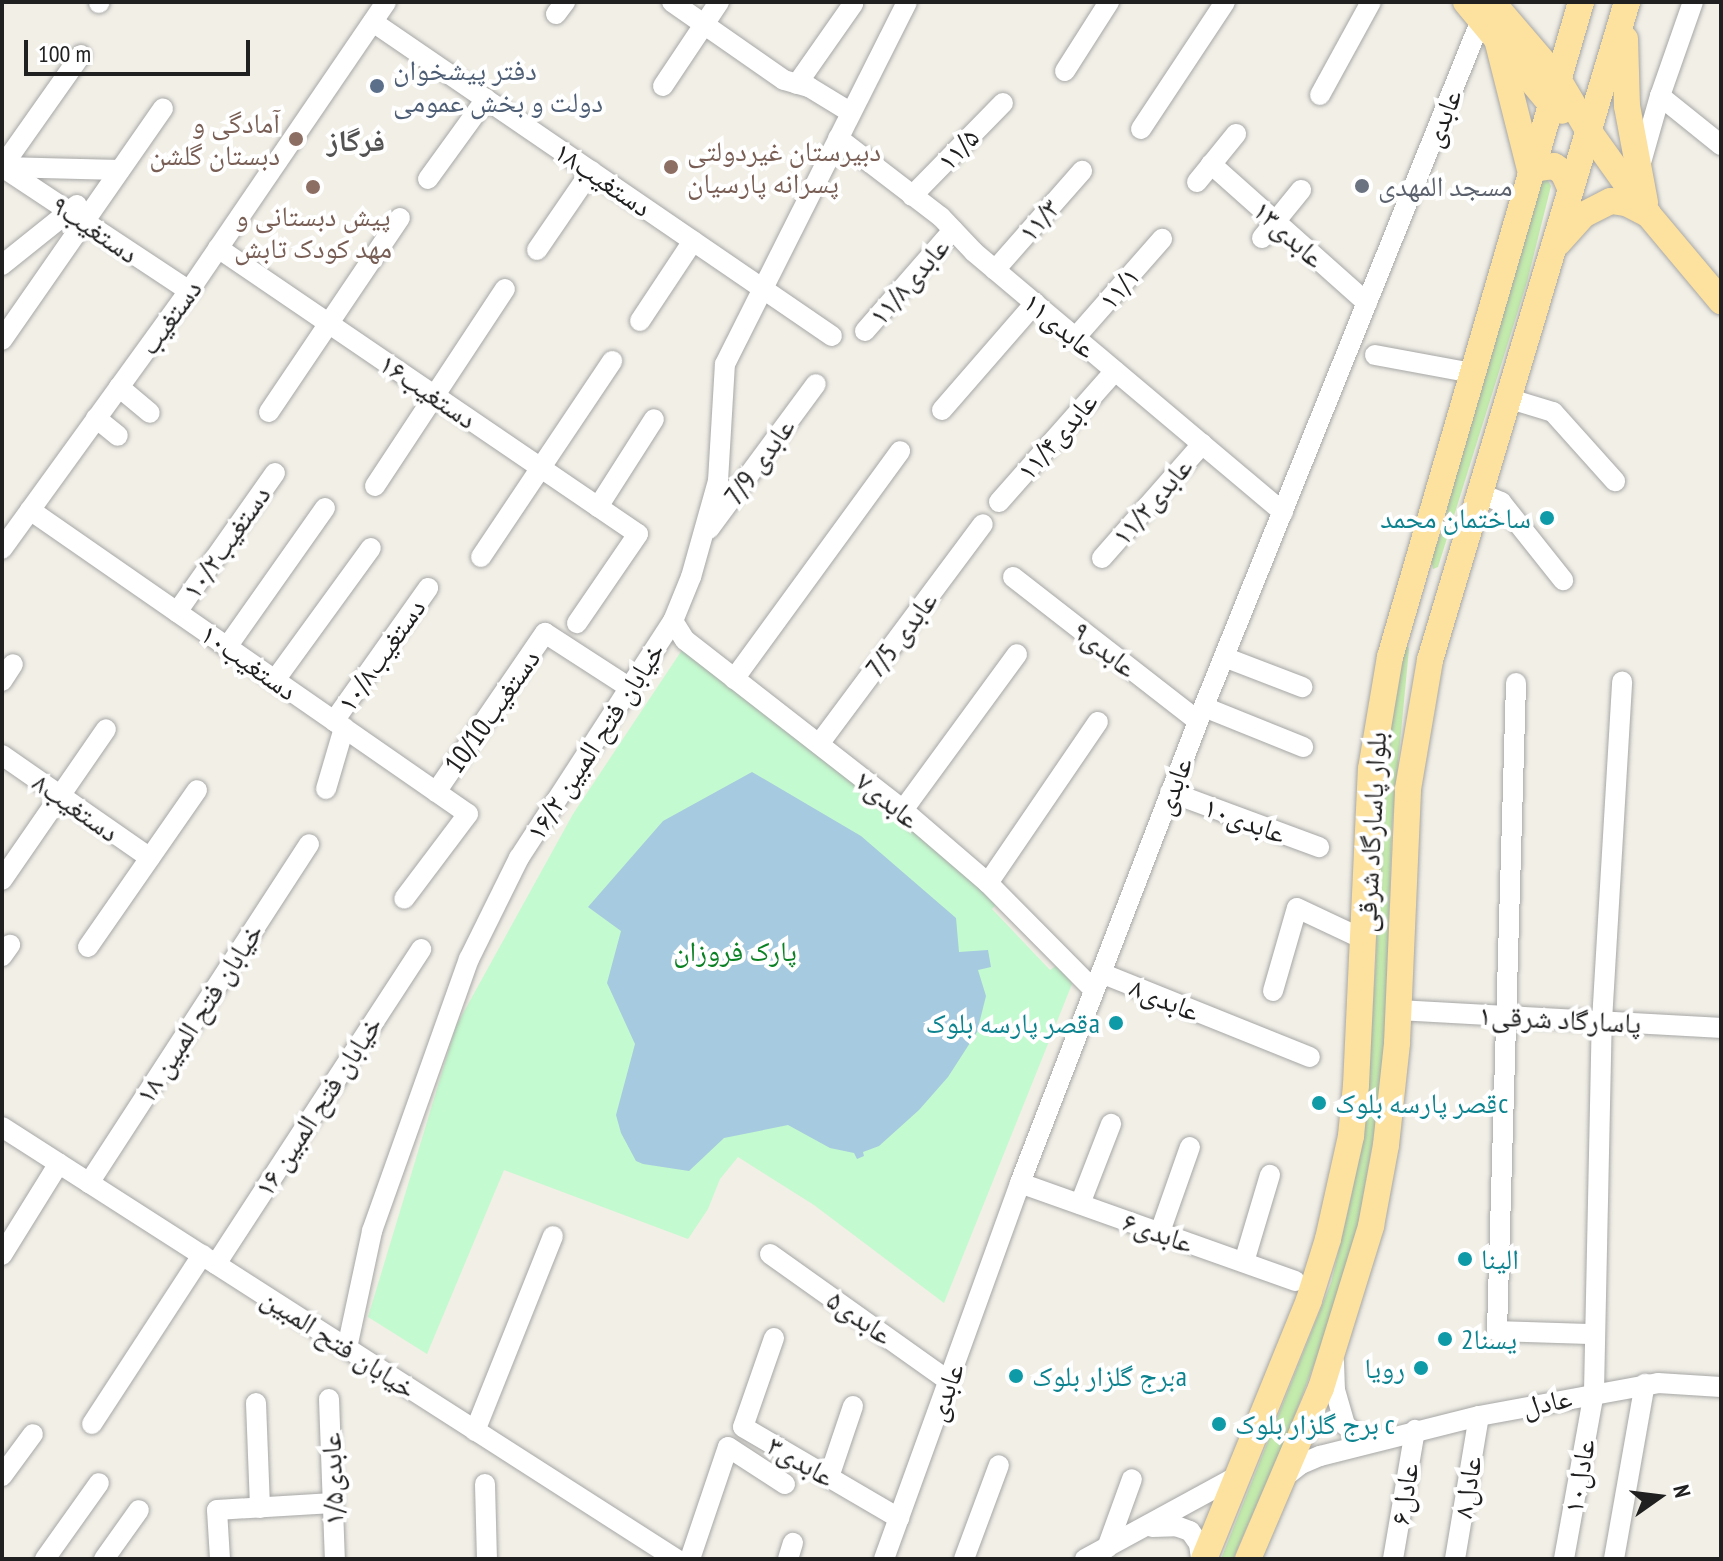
<!DOCTYPE html>
<meta charset="utf-8">
<style>
body{margin:0}
#map{position:relative;width:1723px;height:1561px;overflow:hidden;background:#f1efe6;font-family:"PT Sans Narrow","Noto Naskh Arabic",sans-serif}
div>[style]{position:absolute}
[style*='--x']{left:calc(var(--x)*1px);top:calc(var(--y)*1px);width:calc(var(--w)*1px);rotate:calc(var(--a)*1deg)}
.grass>*{inset:0;background:#c3ebac}
.park>*{inset:0;background:#c4facf}
.water>*{inset:0;background:#a6cadf}
.roads{filter:drop-shadow(0 0 2px #a7a7a7) drop-shadow(0 0 2px #a7a7a7)}
.minor>*{height:20px;margin:-10px;padding:0 10px;transform-origin:10px;border-radius:10px;background:#fff}
.major>*{height:26px;margin:-13px;padding:0 13px;transform-origin:13px;border-radius:13px;background:#fde19f}
.dots>*{width:22px;height:22px;translate:-50% -50%;box-sizing:border-box;border:4px solid #fff;border-radius:50%}
span{translate:-50% -50%;white-space:nowrap;text-align:center;line-height:1.15;-webkit-text-stroke:8px #fff;paint-order:stroke}
.service-label{font-size:28px;color:#4e5e75}
.left{translate:0 -50%;text-align:left}
.street-label{font-size:28px;color:#202020}
.education-label{font-size:28px;color:#785e54}
.right{translate:-100% -50%;text-align:right}
.worship-label{font-size:28px;color:#5b616d}
.culture-label{font-size:28px;color:#0d838f}
.park-label{font-size:28px;color:#0a8224}
.neighbourhood-label{font-size:30px;color:#535353;font-weight:700}
.frame{position:absolute;inset:0;border:4px solid #202020;pointer-events:none}
.north{position:absolute;left:1619px;top:1457px;width:80px;height:80px;-webkit-text-stroke:6px #fff;paint-order:stroke;rotate:76deg;font-size:22px;font-weight:700;line-height:32px;text-align:center;color:#202020}
.north::after{content:'';display:block;margin:auto;width:28px;height:36px;background:#202020;clip-path:polygon(50% 0,100% 100%,50% 72%,0 100%)}
.scale{position:absolute;left:24px;top:40px;width:226px;height:36px;box-sizing:border-box;border:4px solid #202020;border-top:0;padding-left:10px;font-size:24px;line-height:28px;white-space:nowrap;color:#202020;-webkit-text-stroke:6px #fff;paint-order:stroke}
</style>
<div id="map">
<div class="grass">
<i style="clip-path:polygon(1541px 177px,1546px 177px,1551px 186px,1527px 282px,1438px 567px,1433px 569px,1431px 559px,1445px 523px,1454px 470px)"></i>
<i style="clip-path:polygon(1405px 639px,1409px 649px,1392px 826px,1385px 1034px,1376px 1122px,1356px 1238px,1329px 1325px,1288px 1433px,1233px 1559px,1221px 1559px,1331px 1283px,1351px 1198px,1365px 1118px,1376px 961px,1379px 826px,1387px 729px)"></i>
</div>
<div class="park">
<i style="clip-path:polygon(686px 644px,1000px 900px,992px 909px,1050px 970px,1060px 963px,1072px 984px,944px 1303px,814px 1205px,738px 1157px,720px 1179px,708px 1209px,688px 1239px,504px 1170px,427px 1354px,368px 1317px,456px 1026px,573px 814px)"></i>
</div>
<div class="water">
<i style="clip-path:polygon(752px 772px,861px 836px,956px 918px,959px 952px,988px 950px,991px 967px,978px 970px,986px 996px,977px 1032px,948px 1077px,919px 1110px,879px 1146px,863px 1152px,864px 1156px,857px 1159px,854px 1153px,830px 1148px,788px 1125px,724px 1138px,689px 1171px,643px 1164px,636px 1161px,621px 1133px,616px 1115px,635px 1044px,607px 983px,621px 931px,588px 907px,663px 821px)"></i>
</div>
<div class="roads">
<div class="minor">
<i style="--x:672;--y:2;--w:136;--a:34.9"></i>
<i style="--x:784;--y:80;--w:26;--a:16"></i>
<i style="--x:809;--y:87;--w:48;--a:31.4"></i>
<i style="--x:99;--y:3;--w:1;--a:-45"></i>
<i style="--x:556;--y:14;--w:15;--a:-53"></i>
<i style="--x:373;--y:22;--w:556;--a:34.38"></i>
<i style="--x:1065;--y:71;--w:82;--a:-57.5"></i>
<i style="--x:797;--y:84;--w:98;--a:-55"></i>
<i style="--x:663;--y:86;--w:101;--a:-56.3"></i>
<i style="--x:1320;--y:95;--w:106;--a:-61.3"></i>
<i style="--x:1660;--y:96;--w:78;--a:38.8"></i>
<i style="--x:1141;--y:129;--w:152;--a:-56.5"></i>
<i style="--x:838;--y:138;--w:130;--a:37.5"></i>
<i style="--x:941;--y:217;--w:48;--a:46.7"></i>
<i style="--x:974;--y:252;--w:404;--a:40.1"></i>
<i style="--x:1211;--y:164;--w:209;--a:41.7"></i>
<i style="--x:1640;--y:166;--w:73;--a:-74.1"></i>
<i style="--x:1660;--y:96;--w:100;--a:-70.7"></i>
<i style="--x:2;--y:167;--w:224;--a:33.5"></i>
<i style="--x:2;--y:167;--w:137;--a:-54.8"></i>
<i style="--x:2;--y:167;--w:118;--a:1.5"></i>
<i style="--x:428;--y:179;--w:99;--a:-54.1"></i>
<i style="--x:1197;--y:182;--w:62;--a:-50.9"></i>
<i style="--x:912;--y:196;--w:130;--a:-45.6"></i>
<i style="--x:1262;--y:238;--w:62;--a:-50.9"></i>
<i style="--x:218;--y:248;--w:508;--a:34.25"></i>
<i style="--x:638;--y:534;--w:108;--a:124.4"></i>
<i style="--x:537;--y:250;--w:96;--a:-55.6"></i>
<i style="--x:2;--y:265;--w:96;--a:-38.7"></i>
<i style="--x:995;--y:270;--w:132;--a:-48.7"></i>
<i style="--x:640;--y:321;--w:96;--a:-56.5"></i>
<i style="--x:865;--y:331;--w:134;--a:-48.9"></i>
<i style="--x:1075;--y:338;--w:132;--a:-48.7"></i>
<i style="--x:2;--y:340;--w:282;--a:-55.2"></i>
<i style="--x:1375;--y:355;--w:99;--a:10.5"></i>
<i style="--x:119;--y:387;--w:40;--a:40"></i>
<i style="--x:1507;--y:398;--w:48;--a:16.9"></i>
<i style="--x:1553;--y:412;--w:93;--a:48.1"></i>
<i style="--x:942;--y:410;--w:142;--a:-49"></i>
<i style="--x:269;--y:412;--w:234;--a:-56"></i>
<i style="--x:96;--y:418;--w:28;--a:39"></i>
<i style="--x:375;--y:486;--w:236;--a:-56.6"></i>
<i style="--x:1479;--y:493;--w:24;--a:22"></i>
<i style="--x:1501;--y:502;--w:100;--a:51.5"></i>
<i style="--x:999;--y:502;--w:175;--a:-48.5"></i>
<i style="--x:598;--y:507;--w:104;--a:-57.5"></i>
<i style="--x:30;--y:510;--w:533;--a:34.76"></i>
<i style="--x:468;--y:814;--w:106;--a:127"></i>
<i style="--x:709;--y:529;--w:180;--a:-53.6"></i>
<i style="--x:2;--y:549;--w:319;--a:-54.1"></i>
<i style="--x:189;--y:291;--w:350;--a:-55.7"></i>
<i style="--x:481;--y:557;--w:236;--a:-56.2"></i>
<i style="--x:1102;--y:558;--w:152;--a:-48.7"></i>
<i style="--x:1013;--y:577;--w:234;--a:37.9"></i>
<i style="--x:177;--y:612;--w:170;--a:-54.8"></i>
<i style="--x:673;--y:621;--w:22;--a:58"></i>
<i style="--x:685;--y:640;--w:276;--a:37.9"></i>
<i style="--x:903;--y:810;--w:112;--a:40.7"></i>
<i style="--x:988;--y:883;--w:151;--a:45.3"></i>
<i style="--x:227;--y:647;--w:170;--a:-54.8"></i>
<i style="--x:1224;--y:657;--w:84;--a:21"></i>
<i style="--x:734;--y:679;--w:282;--a:-53.9"></i>
<i style="--x:275;--y:680;--w:163;--a:-54"></i>
<i style="--x:2;--y:681;--w:20;--a:-57"></i>
<i style="--x:1516;--y:683;--w:648;--a:91.68"></i>
<i style="--x:1497;--y:1331;--w:98;--a:1.8"></i>
<i style="--x:1204;--y:707;--w:107;--a:22"></i>
<i style="--x:334;--y:721;--w:163;--a:-54.7"></i>
<i style="--x:819;--y:744;--w:274;--a:-53.3"></i>
<i style="--x:2;--y:755;--w:180;--a:34.8"></i>
<i style="--x:326;--y:789;--w:64;--a:-73.6"></i>
<i style="--x:436;--y:792;--w:193;--a:-55.6"></i>
<i style="--x:545;--y:633;--w:101;--a:32.9"></i>
<i style="--x:1170;--y:792;--w:159;--a:20.3"></i>
<i style="--x:903;--y:810;--w:193;--a:-53.8"></i>
<i style="--x:2;--y:880;--w:183;--a:-55.4"></i>
<i style="--x:988;--y:883;--w:195;--a:-55.7"></i>
<i style="--x:88;--y:947;--w:191;--a:-55.2"></i>
<i style="--x:2;--y:956;--w:14;--a:-54"></i>
<i style="--x:1101;--y:973;--w:225;--a:21.9"></i>
<i style="--x:1273;--y:991;--w:86;--a:-73.9"></i>
<i style="--x:1297;--y:908;--w:75;--a:25.2"></i>
<i style="--x:1399;--y:1010;--w:323;--a:3.2"></i>
<i style="--x:2;--y:1127;--w:801;--a:32.66"></i>
<i style="--x:89;--y:1183;--w:404;--a:-57"></i>
<i style="--x:1020;--y:1183;--w:292;--a:19.6"></i>
<i style="--x:1080;--y:1204;--w:86;--a:-68.8"></i>
<i style="--x:1160;--y:1232;--w:90;--a:-70.6"></i>
<i style="--x:770;--y:1254;--w:219;--a:35.4"></i>
<i style="--x:2;--y:1255;--w:108;--a:-58.2"></i>
<i style="--x:1244;--y:1262;--w:91;--a:-73.4"></i>
<i style="--x:216;--y:1264;--w:376;--a:-56.9"></i>
<i style="--x:774;--y:1338;--w:94;--a:109.2"></i>
<i style="--x:743;--y:1427;--w:181;--a:30.3"></i>
<i style="--x:347;--y:1348;--w:120;--a:-77.9"></i>
<i style="--x:372;--y:1231;--w:289;--a:-70.4"></i>
<i style="--x:469;--y:959;--w:113;--a:-63.7"></i>
<i style="--x:519;--y:858;--w:283;--a:-57"></i>
<i style="--x:673;--y:621;--w:48;--a:-67.8"></i>
<i style="--x:691;--y:577;--w:100;--a:-74.3"></i>
<i style="--x:718;--y:481;--w:117;--a:-86.6"></i>
<i style="--x:725;--y:364;--w:405;--a:-63.3"></i>
<i style="--x:1334;--y:1362;--w:28;--a:88"></i>
<i style="--x:1335;--y:1390;--w:36;--a:74"></i>
<i style="--x:1345;--y:1425;--w:17;--a:40"></i>
<i style="--x:1358;--y:1436;--w:18;--a:9"></i>
<i style="--x:329;--y:1399;--w:160;--a:87.9"></i>
<i style="--x:256;--y:1403;--w:105;--a:87.8"></i>
<i style="--x:92;--y:1424;--w:202;--a:-56.9"></i>
<i style="--x:475;--y:1431;--w:210;--a:-68.2"></i>
<i style="--x:2;--y:1476;--w:52;--a:-53.6"></i>
<i style="--x:829;--y:1477;--w:75;--a:-71.3"></i>
<i style="--x:1283;--y:1478;--w:23;--a:-38"></i>
<i style="--x:1301;--y:1464;--w:21;--a:-23"></i>
<i style="--x:1320;--y:1456;--w:164;--a:-14.1"></i>
<i style="--x:1479;--y:1416;--w:182;--a:-10.4"></i>
<i style="--x:1658;--y:1383;--w:63;--a:3.6"></i>
<i style="--x:485;--y:1484;--w:75;--a:88.5"></i>
<i style="--x:1152;--y:1527;--w:24;--a:-2"></i>
<i style="--x:1176;--y:1526;--w:15;--a:20"></i>
<i style="--x:1190;--y:1531;--w:16;--a:55"></i>
<i style="--x:1199;--y:1544;--w:15;--a:82"></i>
<i style="--x:1107;--y:1548;--w:73;--a:-70.1"></i>
<i style="--x:45;--y:1559;--w:93;--a:-54.6"></i>
<i style="--x:104;--y:1559;--w:60;--a:-54.5"></i>
<i style="--x:220;--y:1559;--w:49;--a:-93.5"></i>
<i style="--x:217;--y:1510;--w:116;--a:-3.5"></i>
<i style="--x:690;--y:1559;--w:118;--a:-71.3"></i>
<i style="--x:728;--y:1447;--w:68;--a:33"></i>
<i style="--x:788;--y:1559;--w:17;--a:-73"></i>
<i style="--x:884;--y:1559;--w:400;--a:-70.1"></i>
<i style="--x:1020;--y:1183;--w:495;--a:-68.9"></i>
<i style="--x:1198;--y:721;--w:756;--a:-68.02"></i>
<i style="--x:964;--y:1559;--w:100;--a:-69.6"></i>
<i style="--x:1085;--y:1559;--w:173;--a:-28.6"></i>
<i style="--x:1393;--y:1559;--w:131;--a:-80.3"></i>
<i style="--x:1455;--y:1559;--w:145;--a:-80.5"></i>
<i style="--x:1564;--y:1559;--w:170;--a:-79.8"></i>
<i style="--x:1594;--y:1392;--w:371;--a:-88.8"></i>
<i style="--x:1602;--y:1021;--w:340;--a:-86.6"></i>
<i style="--x:1614;--y:1559;--w:178;--a:-80"></i>
</div>
<div class="major">
<i style="--x:1466;--y:2;--w:131;--a:50.3"></i>
<i style="--x:1550;--y:103;--w:14;--a:34"></i>
<i style="--x:1492;--y:2;--w:101;--a:49.4"></i>
<i style="--x:1558;--y:79;--w:59;--a:59.5"></i>
<i style="--x:1588;--y:130;--w:103;--a:54.5"></i>
<i style="--x:1648;--y:214;--w:114;--a:50"></i>
<i style="--x:1497;--y:39;--w:138;--a:75.8"></i>
<i style="--x:1531;--y:173;--w:9;--a:-36"></i>
<i style="--x:1538;--y:168;--w:16;--a:-7"></i>
<i style="--x:1554;--y:166;--w:11;--a:34"></i>
<i style="--x:1563;--y:172;--w:17;--a:66"></i>
<i style="--x:1625;--y:39;--w:67;--a:88.3"></i>
<i style="--x:1627;--y:106;--w:98;--a:79.4"></i>
<i style="--x:1558;--y:243;--w:38;--a:-48"></i>
<i style="--x:1583;--y:215;--w:31;--a:-27"></i>
<i style="--x:1611;--y:201;--w:15;--a:8"></i>
<i style="--x:1626;--y:203;--w:25;--a:27"></i>
<i style="--x:1204;--y:1559;--w:279;--a:-67.9"></i>
<i style="--x:1309;--y:1300;--w:64;--a:-72.7"></i>
<i style="--x:1328;--y:1239;--w:106;--a:-77.4"></i>
<i style="--x:1351;--y:1136;--w:51;--a:-84.4"></i>
<i style="--x:1356;--y:1085;--w:316;--a:-87.3"></i>
<i style="--x:1371;--y:769;--w:114;--a:-80.4"></i>
<i style="--x:1390;--y:657;--w:682;--a:-73.74"></i>
<i style="--x:1248;--y:1559;--w:186;--a:-66.9"></i>
<i style="--x:1321;--y:1388;--w:170;--a:-72.8"></i>
<i style="--x:1371;--y:1226;--w:82;--a:-79.5"></i>
<i style="--x:1386;--y:1145;--w:103;--a:-83.8"></i>
<i style="--x:1397;--y:1043;--w:254;--a:-87.5"></i>
<i style="--x:1408;--y:789;--w:131;--a:-80.3"></i>
<i style="--x:1430;--y:660;--w:687;--a:-73.33"></i>
</div>
</div>
<div class="dots">
<i style="left:377px;top:86px;background:#5c6f8a"></i>
<i style="left:296px;top:139px;background:#8d6e63"></i>
<i style="left:671px;top:167px;background:#8d6e63"></i>
<i style="left:1362px;top:186px;background:#6b7280"></i>
<i style="left:313px;top:187px;background:#8d6e63"></i>
<i style="left:1547px;top:518px;background:#0f9aa8"></i>
<i style="left:1116px;top:1023px;background:#0f9aa8"></i>
<i style="left:1319px;top:1103px;background:#0f9aa8"></i>
<i style="left:1465px;top:1259px;background:#0f9aa8"></i>
<i style="left:1445px;top:1339px;background:#0f9aa8"></i>
<i style="left:1421px;top:1368px;background:#0f9aa8"></i>
<i style="left:1016px;top:1376px;background:#0f9aa8"></i>
<i style="left:1219px;top:1424px;background:#0f9aa8"></i>
</div>
<div class="service-label">
<span class="left" style="left:393px;top:86px">دفتر پیشخوان<br>دولت و بخش عمومی</span>
</div>
<div class="street-label">
<span style="left:1442px;top:118px;rotate:-68deg">عابدی</span>
<span style="left:958px;top:149px;rotate:-46deg">۱۱/۵</span>
<span style="left:603px;top:179px;rotate:34deg">دستغیب۱۸</span>
<span style="left:1039px;top:220px;rotate:-49deg">۱۱/۳</span>
<span style="left:95px;top:229px;rotate:34deg">دستغیب۹</span>
<span style="left:1289px;top:234px;rotate:42deg">عابدی۱۳</span>
<span style="left:909px;top:281px;rotate:-49deg">عابدی۱۱/۸</span>
<span style="left:1119px;top:288px;rotate:-49deg">۱۱/۱</span>
<span style="left:170px;top:317px;rotate:-54deg">دستغیب</span>
<span style="left:1060px;top:325px;rotate:40deg">عابدی۱۱</span>
<span style="left:428px;top:391px;rotate:34deg">دستغیب۱۶</span>
<span style="left:1057px;top:436px;rotate:-49deg">عابدی۱۱/۴</span>
<span style="left:759px;top:461px;rotate:-54deg">عابدی 7/9</span>
<span style="left:1152px;top:501px;rotate:-49deg">عابدی۱۱/۲</span>
<span style="left:226px;top:542px;rotate:-55deg">دستغیب۱۰/۲</span>
<span style="left:901px;top:634px;rotate:-53deg">عابدی 7/5</span>
<span style="left:1105px;top:649px;rotate:38deg">عابدی۹</span>
<span style="left:381px;top:655px;rotate:-55deg">دستغیب۱۰/۸</span>
<span style="left:249px;top:662px;rotate:35deg">دستغیب۱۰</span>
<span style="left:492px;top:711px;rotate:-55deg">10/10دستغیب</span>
<span style="left:595px;top:741px;rotate:-57deg">خیابان فتح المبین ۱۶/۲</span>
<span style="left:1173px;top:786px;rotate:-69deg">عابدی</span>
<span style="left:888px;top:800px;rotate:39deg">عابدی۷</span>
<span style="left:76px;top:807px;rotate:35deg">دستغیب۸</span>
<span style="left:1245px;top:820px;rotate:20deg">عابدی۱۰</span>
<span style="left:1371px;top:832px;rotate:-87deg">بلوار پاسارگاد شرقی</span>
<span style="left:1165px;top:999px;rotate:22deg">عابدی۸</span>
<span style="left:199px;top:1013px;rotate:-57deg">خیابان فتح المبین ۱۸</span>
<span style="left:1560px;top:1019px;rotate:3deg">پاسارگاد شرقی۱</span>
<span style="left:318px;top:1106px;rotate:-57deg">خیابان فتح المبین ۱۶</span>
<span style="left:1158px;top:1232px;rotate:19deg">عابدی۶</span>
<span style="left:860px;top:1317px;rotate:35deg">عابدی۵</span>
<span style="left:339px;top:1343px;rotate:33deg">خیابان فتح المبین</span>
<span style="left:945px;top:1392px;rotate:-70deg">عابدی</span>
<span style="left:1547px;top:1402px;rotate:-12deg">عادل</span>
<span style="left:801px;top:1461px;rotate:30deg">عابدی۳</span>
<span style="left:1579px;top:1476px;rotate:-80deg">عادل۱۰</span>
<span style="left:332px;top:1479px;rotate:-92deg">عابدی۱/۵</span>
<span style="left:1467px;top:1487px;rotate:-81deg">۸عادل</span>
<span style="left:1404px;top:1494px;rotate:-81deg">عادل۶</span>
</div>
<div class="education-label">
<span class="right" style="left:280px;top:139px">آمادگی و<br>دبستان گلشن</span>
<span class="left" style="left:687px;top:167px">دبیرستان غیردولتی<br>پسرانه پارسیان</span>
<span style="left:313px;top:232px">پیش دبستانی و<br>مهد کودک تابش</span>
</div>
<div class="worship-label">
<span class="left" style="left:1378px;top:186px">مسجد المهدی</span>
</div>
<div class="culture-label">
<span class="right" style="left:1531px;top:518px">ساختمان محمد</span>
<span class="right" style="left:1100px;top:1023px">قصر پارسه بلوکa</span>
<span class="left" style="left:1335px;top:1103px">قصر پارسه بلوکc</span>
<span class="left" style="left:1481px;top:1259px">الینا</span>
<span class="left" style="left:1461px;top:1339px">یسنا2</span>
<span class="right" style="left:1405px;top:1368px">رویا</span>
<span class="left" style="left:1032px;top:1376px">برج گلزار بلوکa</span>
<span class="left" style="left:1235px;top:1424px">برج گلزار بلوک c</span>
</div>
<div class="park-label">
<span style="left:735px;top:951px">پارک فروزان</span>
</div>
<div class="neighbourhood-label">
<span style="left:356px;top:140px">فرگاز</span>
</div>
<div class="frame"></div>
<div class="north">N</div>
<div class="scale">100 m</div>
</div>
